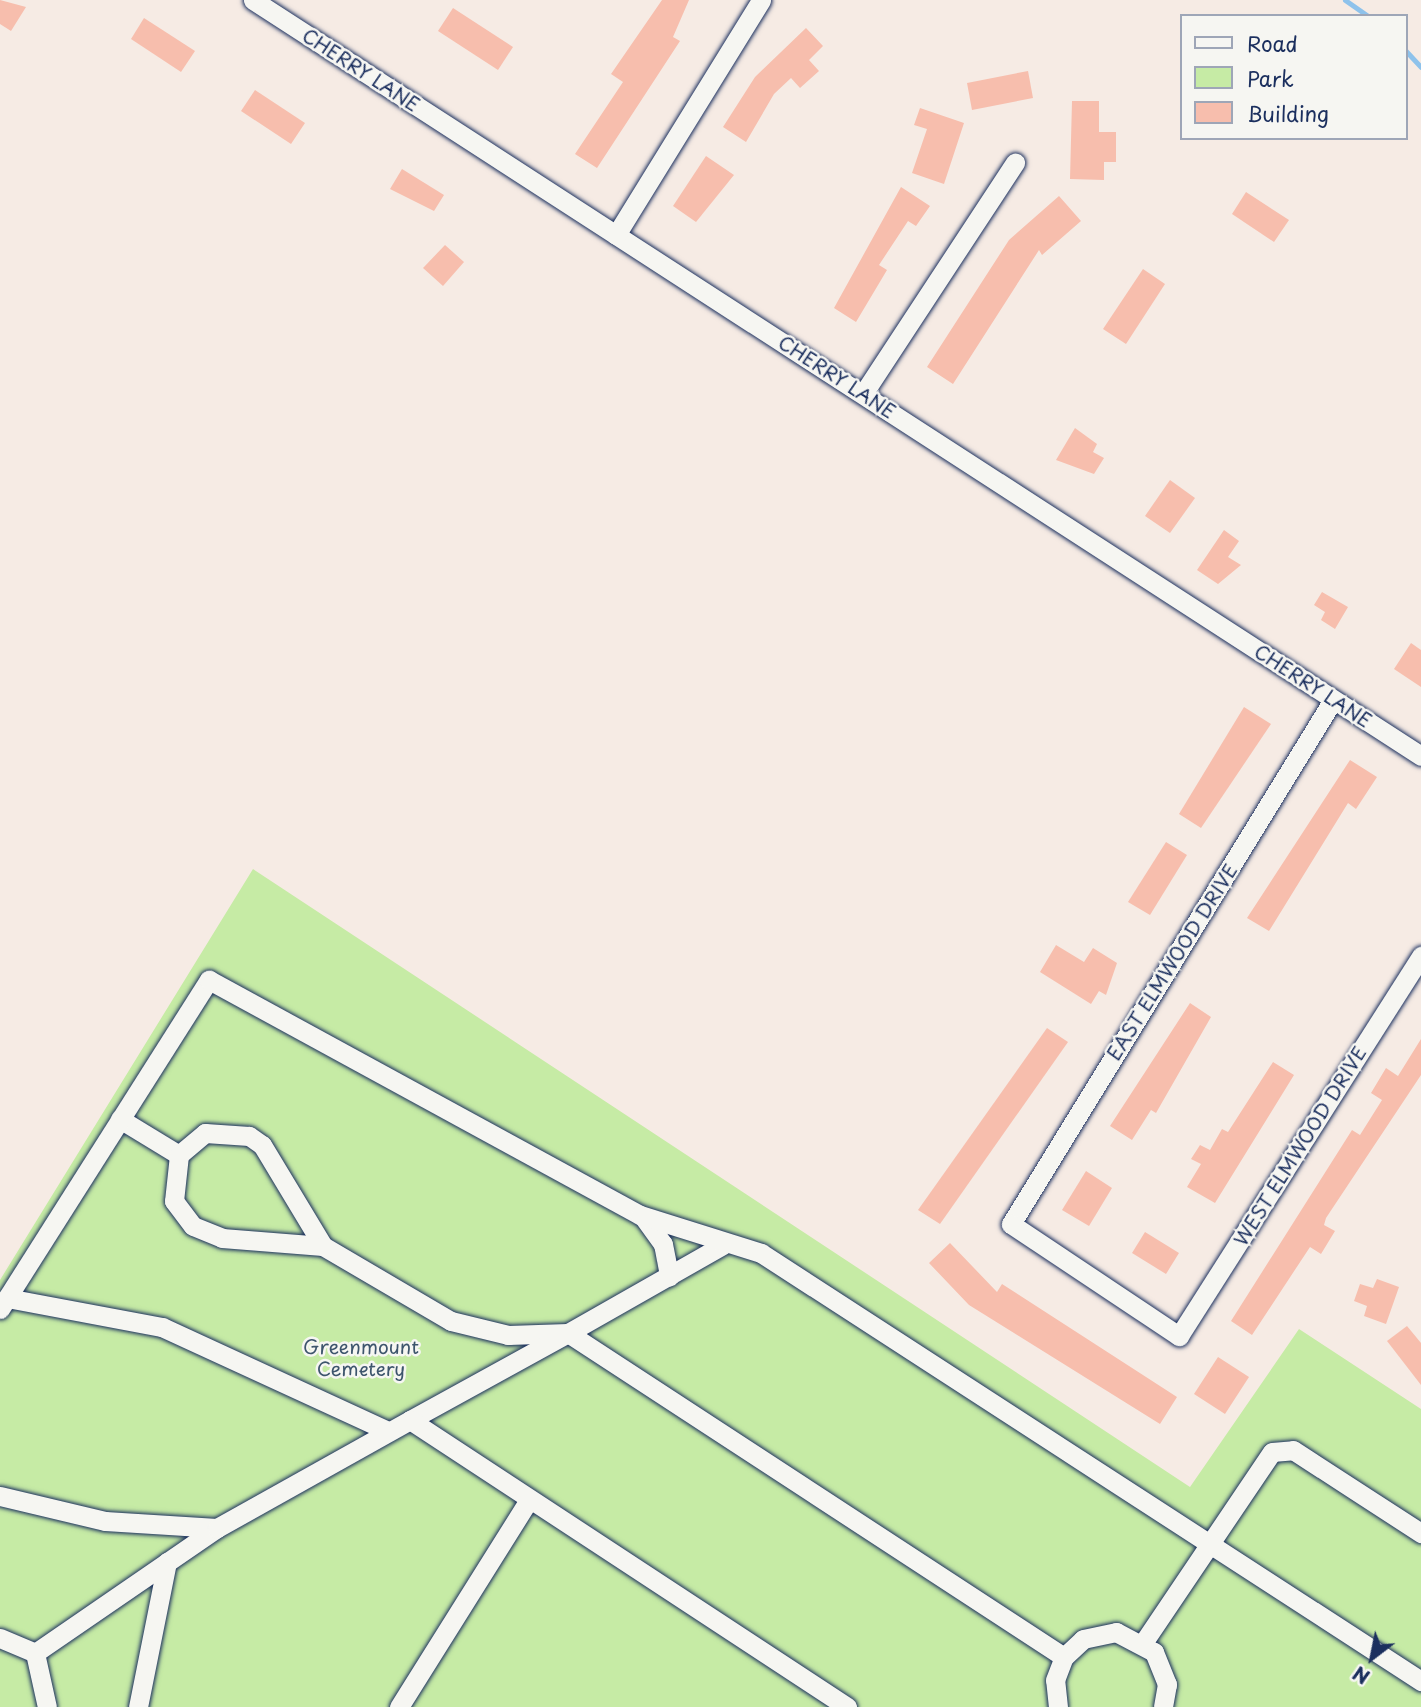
<!DOCTYPE html>
<style>
body{margin:0}
#map{position:relative;width:1421px;height:1707px;overflow:hidden;background:#f6ebe4;font-family:"Playpen Sans",sans-serif}
div>[style]{position:absolute}
[style*='--x']{left:calc(var(--x)*1px);top:calc(var(--y)*1px);width:calc(var(--w)*1px);rotate:calc(var(--a)*1deg)}
.green>*{inset:0;background:#c6eba5}
.stream>*{height:5px;margin:-2.5px;padding:0 2.5px;transform-origin:2.5px;border-radius:2.5px;background:#8ec2eb}
.building>*{inset:0;background:#f7bead}
.roads{filter:drop-shadow(0 0 2px #1b2f5e) drop-shadow(0 0 2px #1b2f5e)}
.minor>*{height:19px;margin:-9.5px;padding:0 9.5px;transform-origin:9.5px;border-radius:9.5px;background:#f6f6f2}
span{translate:-50% -50%;white-space:nowrap;text-align:center;line-height:1.15;-webkit-text-stroke:5px #f6f6f2;paint-order:stroke}
.street-label{font-size:19px;color:#1b2f5e}
.park-label{font-size:19px;color:#3d556c}
.legend{position:absolute;left:1180px;top:14px;width:228px;height:126px;box-sizing:border-box;background:#f6f6f2;border:2px solid #9ea6b7;margin:0;padding:9px 12px;list-style:none;font-size:21px;color:#1b2f5e}
.legend li{display:flex;align-items:center;gap:14px;height:35px}
.legend b{width:35px;border:2px solid #9ea6b7}
.north{position:absolute;left:1337px;top:1623px;width:70px;height:70px;-webkit-text-stroke:5px #f6f6f2;paint-order:stroke;rotate:212deg;font-size:19px;font-weight:700;line-height:28px;text-align:center;color:#1b2f5e}
.north::after{content:'';display:block;margin:auto;width:24px;height:32px;background:#1b2f5e;clip-path:polygon(50% 0,100% 100%,50% 72%,0 100%)}
</style>
<div id="map">
<div class="green">
<i style="clip-path:polygon(253px 869px,1190px 1487px,1299px 1329px,1421px 1409px,1421px 1707px,0 1707px,0 1280px)"></i>
</div>
<div class="stream">
<i style="--x:1345;--y:0;--w:28;--a:35"></i>
<i style="--x:1405;--y:50;--w:23;--a:47"></i>
</div>
<div class="building">
<i style="clip-path:polygon(0 0,26px 7px,11px 31px,0 24px)"></i>
<i style="clip-path:polygon(662px 0,689px 0,673px 37px,680px 41px,597px 168px,575px 154px,623px 82px,611px 74px)"></i>
<i style="clip-path:polygon(453px 8px,513px 47px,498px 70px,438px 31px)"></i>
<i style="clip-path:polygon(144px 18px,195px 51px,181px 72px,131px 39px)"></i>
<i style="clip-path:polygon(806px 28px,823px 46px,809px 60px,819px 71px,800px 88px,791px 78px,774px 94px,746px 142px,723px 127px,755px 77px)"></i>
<i style="clip-path:polygon(1028px 71px,1033px 98px,972px 110px,967px 83px)"></i>
<i style="clip-path:polygon(255px 90px,305px 123px,291px 144px,241px 111px)"></i>
<i style="clip-path:polygon(1072px 101px,1099px 101px,1099px 132px,1116px 132px,1116px 162px,1104px 162px,1104px 180px,1070px 179px)"></i>
<i style="clip-path:polygon(920px 108px,964px 123px,944px 184px,912px 173px,927px 129px,914px 125px)"></i>
<i style="clip-path:polygon(706px 156px,734px 175px,696px 222px,673px 206px)"></i>
<i style="clip-path:polygon(402px 169px,444px 195px,434px 211px,390px 189px)"></i>
<i style="clip-path:polygon(901px 187px,930px 206px,916px 226px,908px 221px,879px 265px,887px 270px,856px 322px,834px 308px)"></i>
<i style="clip-path:polygon(1246px 192px,1289px 220px,1274px 242px,1232px 214px)"></i>
<i style="clip-path:polygon(1059px 196px,1081px 221px,1042px 255px,1039px 250px,953px 384px,927px 367px,1009px 240px)"></i>
<i style="clip-path:polygon(445px 245px,464px 262px,443px 286px,423px 268px)"></i>
<i style="clip-path:polygon(1143px 269px,1165px 284px,1126px 344px,1103px 329px)"></i>
<i style="clip-path:polygon(1075px 428px,1097px 444px,1093px 452px,1104px 458px,1094px 474px,1056px 460px)"></i>
<i style="clip-path:polygon(1170px 480px,1195px 498px,1170px 533px,1145px 516px)"></i>
<i style="clip-path:polygon(1224px 530px,1239px 541px,1228px 557px,1241px 565px,1218px 584px,1197px 570px)"></i>
<i style="clip-path:polygon(1322px 592px,1348px 607px,1335px 629px,1321px 620px,1325px 612px,1314px 605px)"></i>
<i style="clip-path:polygon(1411px 643px,1421px 650px,1421px 687px,1394px 669px)"></i>
<i style="clip-path:polygon(1244px 707px,1271px 724px,1201px 828px,1179px 814px)"></i>
<i style="clip-path:polygon(1350px 760px,1377px 777px,1356px 809px,1348px 803px,1269px 931px,1247px 918px)"></i>
<i style="clip-path:polygon(1166px 842px,1187px 855px,1150px 915px,1128px 902px)"></i>
<i style="clip-path:polygon(1056px 945px,1084px 962px,1093px 948px,1117px 963px,1106px 995px,1099px 991px,1091px 1004px,1040px 972px)"></i>
<i style="clip-path:polygon(1190px 1003px,1211px 1017px,1156px 1113px,1151px 1110px,1132px 1140px,1110px 1126px)"></i>
<i style="clip-path:polygon(1047px 1028px,1068px 1042px,940px 1224px,918px 1210px)"></i>
<i style="clip-path:polygon(1421px 1039px,1421px 1075px,1326px 1218px,1324px 1225px,1335px 1231px,1321px 1254px,1310px 1247px,1252px 1335px,1231px 1321px,1352px 1130px,1360px 1135px,1382px 1100px,1371px 1093px,1386px 1068px,1398px 1076px)"></i>
<i style="clip-path:polygon(1273px 1062px,1294px 1075px,1215px 1203px,1187px 1187px,1201px 1164px,1191px 1159px,1200px 1145px,1210px 1150px,1222px 1129px,1228px 1132px)"></i>
<i style="clip-path:polygon(1086px 1171px,1112px 1188px,1089px 1226px,1062px 1210px)"></i>
<i style="clip-path:polygon(1145px 1232px,1179px 1253px,1166px 1274px,1132px 1253px)"></i>
<i style="clip-path:polygon(950px 1243px,997px 1292px,1002px 1284px,1177px 1397px,1160px 1424px,969px 1305px,929px 1263px)"></i>
<i style="clip-path:polygon(1377px 1279px,1399px 1287px,1386px 1324px,1364px 1316px,1367px 1306px,1354px 1301px,1360px 1284px,1373px 1288px)"></i>
<i style="clip-path:polygon(1407px 1326px,1421px 1343px,1421px 1385px,1387px 1341px)"></i>
<i style="clip-path:polygon(1218px 1357px,1249px 1377px,1225px 1414px,1194px 1394px)"></i>
</div>
<div class="roads">
<div class="minor">
<i style="--x:253;--y:0;--w:1391;--a:32.91"></i>
<i style="--x:616;--y:235;--w:276;--a:-58.3"></i>
<i style="--x:863;--y:394;--w:277;--a:-56.7"></i>
<i style="--x:1333;--y:700;--w:615;--a:121.57"></i>
<i style="--x:1011;--y:1224;--w:202;--a:33.7"></i>
<i style="--x:1179;--y:1336;--w:451;--a:-57.5"></i>
<i style="--x:120;--y:1119;--w:69;--a:31.4"></i>
<i style="--x:644;--y:1218;--w:32;--a:54"></i>
<i style="--x:663;--y:1244;--w:33;--a:79"></i>
<i style="--x:323;--y:1246;--w:118;--a:-121.1"></i>
<i style="--x:262;--y:1145;--w:16;--a:-145"></i>
<i style="--x:249;--y:1136;--w:44;--a:-176.1"></i>
<i style="--x:205;--y:1133;--w:34;--a:140"></i>
<i style="--x:179;--y:1155;--w:46;--a:96.2"></i>
<i style="--x:174;--y:1201;--w:31;--a:53"></i>
<i style="--x:193;--y:1226;--w:31;--a:22"></i>
<i style="--x:222;--y:1238;--w:101;--a:4.5"></i>
<i style="--x:323;--y:1246;--w:148;--a:30.4"></i>
<i style="--x:451;--y:1321;--w:59;--a:13.8"></i>
<i style="--x:508;--y:1335;--w:60;--a:-1.9"></i>
<i style="--x:568;--y:1333;--w:178;--a:-29.6"></i>
<i style="--x:7;--y:1298;--w:158;--a:10.6"></i>
<i style="--x:162;--y:1327;--w:249;--a:24.7"></i>
<i style="--x:0;--y:1309;--w:390;--a:-57.6"></i>
<i style="--x:209;--y:980;--w:491;--a:28.6"></i>
<i style="--x:640;--y:1215;--w:127;--a:17.4"></i>
<i style="--x:761;--y:1253;--w:787;--a:32.96"></i>
<i style="--x:410;--y:1420;--w:180;--a:-28.8"></i>
<i style="--x:568;--y:1333;--w:592;--a:33.15"></i>
<i style="--x:0;--y:1496;--w:108;--a:13.4"></i>
<i style="--x:105;--y:1521;--w:112;--a:3.6"></i>
<i style="--x:0;--y:1638;--w:38;--a:23"></i>
<i style="--x:35;--y:1653;--w:55;--a:77.5"></i>
<i style="--x:1143;--y:1643;--w:230;--a:-56"></i>
<i style="--x:1272;--y:1452;--w:21;--a:-5"></i>
<i style="--x:1293;--y:1450;--w:153;--a:33"></i>
<i style="--x:35;--y:1653;--w:221;--a:-34.5"></i>
<i style="--x:217;--y:1528;--w:221;--a:-29.2"></i>
<i style="--x:410;--y:1420;--w:523;--a:33.29"></i>
<i style="--x:138;--y:1707;--w:148;--a:-78.7"></i>
<i style="--x:399;--y:1707;--w:244;--a:-57.9"></i>
<i style="--x:1058;--y:1707;--w:27;--a:-96"></i>
<i style="--x:1055;--y:1680;--w:25;--a:-69"></i>
<i style="--x:1064;--y:1657;--w:26;--a:-43"></i>
<i style="--x:1083;--y:1639;--w:34;--a:-12"></i>
<i style="--x:1116;--y:1632;--w:43;--a:27.8"></i>
<i style="--x:1154;--y:1652;--w:35;--a:68"></i>
<i style="--x:1167;--y:1684;--w:23;--a:100"></i>
</div>
</div>
<div class="street-label">
<span style="left:361px;top:70px;rotate:33deg">CHERRY LANE</span>
<span style="left:837px;top:377px;rotate:33deg">CHERRY LANE</span>
<span style="left:1313px;top:686px;rotate:33deg">CHERRY LANE</span>
<span style="left:1172px;top:962px;rotate:-58deg">EAST ELMWOOD DRIVE</span>
<span style="left:1300px;top:1146px;rotate:-58deg">WEST ELMWOOD DRIVE</span>
</div>
<div class="park-label">
<span style="left:361px;top:1358px">Greenmount<br>Cemetery</span>
</div>
<ul class="legend">
<li><b style="height:9px;background:#f6f6f2"></b>Road</li>
<li><b style="height:19px;background:#c6eba5"></b>Park</li>
<li><b style="height:19px;background:#f7bead"></b>Building</li>
</ul>
<div class="north">N</div>
</div>
